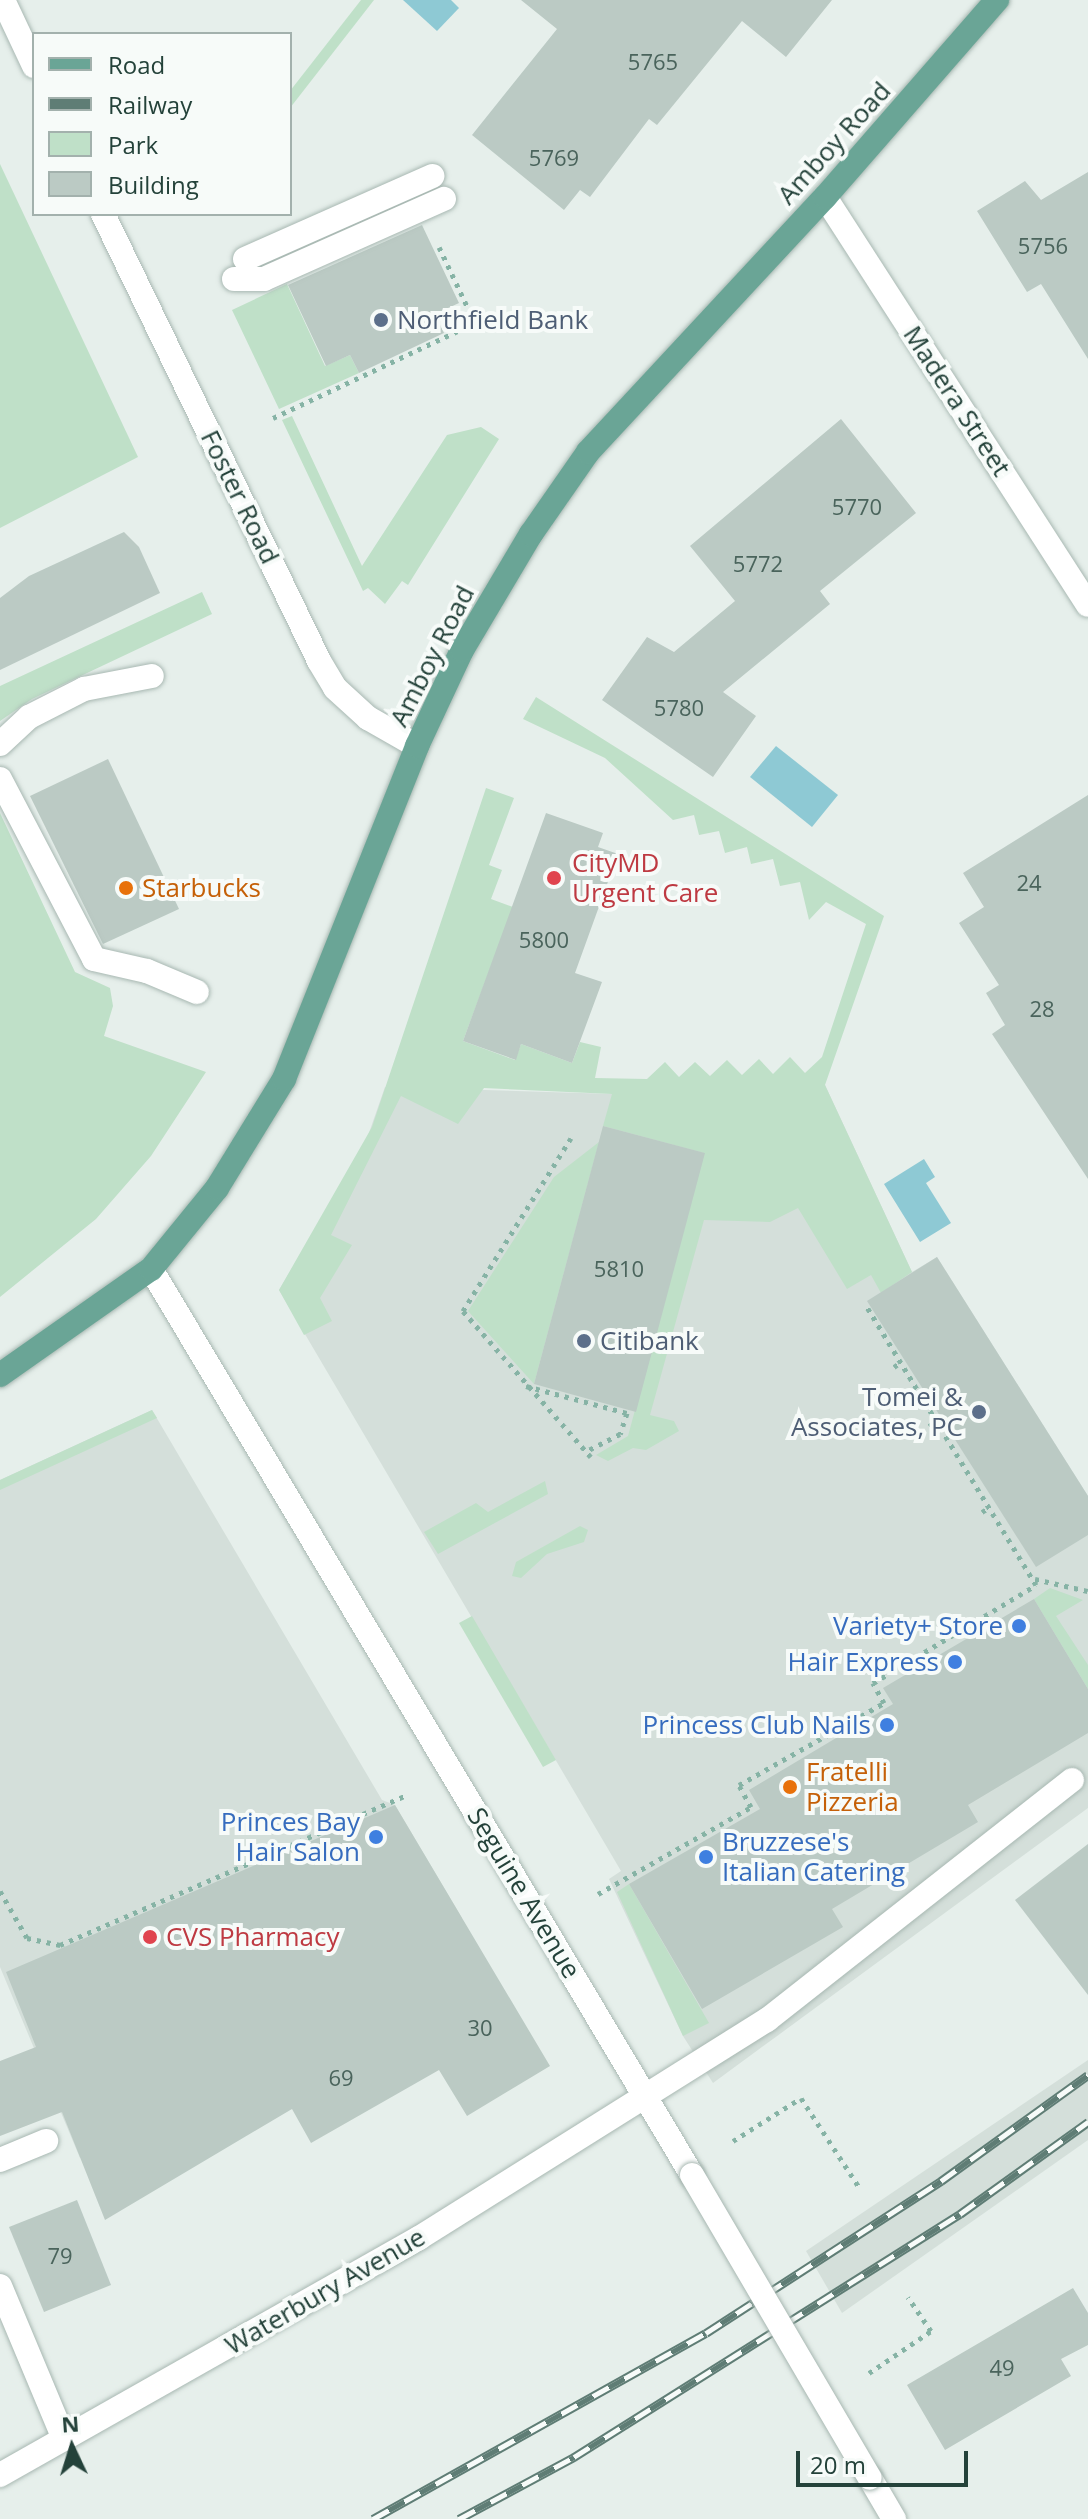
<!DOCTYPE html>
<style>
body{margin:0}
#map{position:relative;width:1088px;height:2519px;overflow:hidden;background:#e6efeb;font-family:"Open Sans",sans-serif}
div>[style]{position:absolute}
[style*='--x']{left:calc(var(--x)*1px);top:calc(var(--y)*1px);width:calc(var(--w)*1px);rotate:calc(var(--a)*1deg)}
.built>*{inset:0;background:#d4dfda}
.green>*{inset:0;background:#bfe0c8}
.water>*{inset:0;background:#8ec9d4}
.building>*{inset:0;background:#bbcac4}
.path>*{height:5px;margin-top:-2.5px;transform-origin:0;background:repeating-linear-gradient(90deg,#86b3a5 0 4px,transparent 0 10px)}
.roads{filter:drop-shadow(0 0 2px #a8b8b2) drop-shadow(0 0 2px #a8b8b2)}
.minor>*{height:24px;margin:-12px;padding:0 12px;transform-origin:12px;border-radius:12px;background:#fff}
.major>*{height:24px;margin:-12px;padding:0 12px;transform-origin:12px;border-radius:12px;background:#6aa596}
.rail>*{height:9px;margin-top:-4.5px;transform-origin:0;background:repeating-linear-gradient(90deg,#f7fbf9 0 18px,#5f7d75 0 36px);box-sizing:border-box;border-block:2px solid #5f7d75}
.bridges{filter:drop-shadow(0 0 2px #a8b8b2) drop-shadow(0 0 2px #a8b8b2)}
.minor-bridge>*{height:24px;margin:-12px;padding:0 12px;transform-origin:12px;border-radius:12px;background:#fff}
.dots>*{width:22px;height:22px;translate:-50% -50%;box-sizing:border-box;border:4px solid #f7fbf9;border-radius:50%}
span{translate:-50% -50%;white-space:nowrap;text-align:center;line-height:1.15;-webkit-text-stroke:8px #f7fbf9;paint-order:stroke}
.number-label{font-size:22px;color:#4a645c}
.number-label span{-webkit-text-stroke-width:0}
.street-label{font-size:26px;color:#24423a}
.service-label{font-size:26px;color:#4e5e75}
.left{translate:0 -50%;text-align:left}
.right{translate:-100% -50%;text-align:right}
.health-label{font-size:26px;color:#be3a42}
.food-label{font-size:26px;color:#c56008}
.shop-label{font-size:26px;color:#366cbe}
.legend{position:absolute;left:32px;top:32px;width:260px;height:184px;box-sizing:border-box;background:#f7fbf9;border:2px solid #a3b1ad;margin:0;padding:10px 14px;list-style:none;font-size:24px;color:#24423a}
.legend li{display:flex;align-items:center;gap:16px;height:40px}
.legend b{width:40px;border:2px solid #a3b1ad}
.north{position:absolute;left:32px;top:2407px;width:80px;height:80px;-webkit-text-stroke:6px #f7fbf9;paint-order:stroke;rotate:356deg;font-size:22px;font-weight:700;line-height:32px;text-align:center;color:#24423a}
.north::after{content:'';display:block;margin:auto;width:28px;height:36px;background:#24423a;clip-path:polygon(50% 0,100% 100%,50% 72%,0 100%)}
.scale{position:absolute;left:796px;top:2451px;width:172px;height:36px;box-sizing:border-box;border:4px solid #24423a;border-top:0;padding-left:10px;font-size:24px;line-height:28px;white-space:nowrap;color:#24423a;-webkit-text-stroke:6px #f7fbf9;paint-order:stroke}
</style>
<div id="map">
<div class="built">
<i style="clip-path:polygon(825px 1085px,912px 1272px,937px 1257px,1088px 1496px,1088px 1808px,713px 2083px,683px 2036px,609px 1879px,621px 1871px,279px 1290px,363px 1150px,385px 1087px,613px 1094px)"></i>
<i style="clip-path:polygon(152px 1410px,382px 1800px,395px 1805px,462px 1918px,80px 2158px,0 1967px,0 1480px)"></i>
<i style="clip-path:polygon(1088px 2060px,1088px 2140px,842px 2313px,806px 2251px)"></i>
</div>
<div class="green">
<i style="clip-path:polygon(361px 0,374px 0,290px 108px,290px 91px)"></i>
<i style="clip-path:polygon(0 164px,138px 457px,0 528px)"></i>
<i style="clip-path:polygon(287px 284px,325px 366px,350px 355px,359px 373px,279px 409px,232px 310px)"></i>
<i style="clip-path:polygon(292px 416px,362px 566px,447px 435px,481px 427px,499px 439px,408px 585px,402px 581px,385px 604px,368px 588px,363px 591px,282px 420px)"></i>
<i style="clip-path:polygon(202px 592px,212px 614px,32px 699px,0 721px,0 686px)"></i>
<i style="clip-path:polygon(536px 697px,884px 916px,825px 1085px,912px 1272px,881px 1293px,871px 1275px,847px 1289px,798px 1208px,770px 1222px,704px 1220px,650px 1415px,674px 1421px,679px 1431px,646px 1450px,633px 1448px,608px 1461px,596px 1455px,628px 1436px,704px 1153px,603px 1126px,612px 1094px,484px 1088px,458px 1124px,401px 1096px,331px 1235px,352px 1245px,320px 1298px,332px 1321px,304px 1335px,279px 1290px,372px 1127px,486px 788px,514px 798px,489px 865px,502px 870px,491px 899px,513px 907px,463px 1041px,515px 1060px,521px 1044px,572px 1063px,580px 1042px,601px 1047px,595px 1078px,647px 1079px,665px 1062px,679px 1077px,695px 1062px,710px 1076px,727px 1060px,742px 1075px,759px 1059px,773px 1074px,790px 1057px,805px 1073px,822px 1057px,866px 924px,826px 902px,809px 920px,800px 882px,780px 886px,773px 859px,751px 864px,747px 847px,725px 853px,719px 831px,699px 835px,694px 815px,673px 820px,605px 758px,523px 719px)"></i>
<i style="clip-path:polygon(0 813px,75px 972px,110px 988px,113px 1006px,104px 1036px,206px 1072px,151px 1156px,96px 1219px,0 1297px)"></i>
<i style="clip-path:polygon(599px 1142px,534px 1384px,468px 1311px,554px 1177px)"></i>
<i style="clip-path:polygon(152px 1410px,157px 1418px,0 1490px,0 1480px)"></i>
<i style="clip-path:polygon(545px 1481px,548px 1494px,438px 1554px,424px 1532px,476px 1503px,488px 1512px)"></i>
<i style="clip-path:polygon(580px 1526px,588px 1530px,584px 1542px,547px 1554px,521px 1578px,512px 1576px,516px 1562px)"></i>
<i style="clip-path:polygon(1050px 1588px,1083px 1600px,1056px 1616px,1088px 1665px,1088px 1689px,1034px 1599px)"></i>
<i style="clip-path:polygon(472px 1616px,556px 1760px,543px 1767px,459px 1623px)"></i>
<i style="clip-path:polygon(629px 1884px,709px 2023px,683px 2036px,617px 1892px)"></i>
</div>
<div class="water">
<i style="clip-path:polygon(403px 0,451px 0,459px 8px,437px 31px)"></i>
<i style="clip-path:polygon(776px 746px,838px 795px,812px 827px,750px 777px)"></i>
<i style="clip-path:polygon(924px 1159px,935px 1177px,926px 1183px,951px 1223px,920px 1242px,884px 1184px)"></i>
</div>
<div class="building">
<i style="clip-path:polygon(521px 0,832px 0,786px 57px,742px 21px,657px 125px,649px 119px,590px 197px,580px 190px,564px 210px,472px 135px,557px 29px)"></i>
<i style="clip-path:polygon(1088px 172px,1088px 359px,1041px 284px,1027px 292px,977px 211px,1025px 181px,1041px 200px)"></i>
<i style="clip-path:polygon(422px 225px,459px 303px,435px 314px,444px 333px,359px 373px,350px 355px,326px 366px,288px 285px)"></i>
<i style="clip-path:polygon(841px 419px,916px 513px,820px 591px,830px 604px,723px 692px,756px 716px,713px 777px,602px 700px,647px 637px,674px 652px,735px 601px,690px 546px)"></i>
<i style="clip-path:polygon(124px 532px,139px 547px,160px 593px,0 670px,0 598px,29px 576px)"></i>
<i style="clip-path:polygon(108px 759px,179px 909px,103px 944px,30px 796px)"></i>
<i style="clip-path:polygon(1088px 795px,1088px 1179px,992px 1034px,1005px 1025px,986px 993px,999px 985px,959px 923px,984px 907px,963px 873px)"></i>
<i style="clip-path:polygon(546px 813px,603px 833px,598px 847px,618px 854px,575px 973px,602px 982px,572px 1063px,521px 1044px,516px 1060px,463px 1041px)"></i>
<i style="clip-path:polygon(603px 1126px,705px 1153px,636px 1412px,534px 1384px)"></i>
<i style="clip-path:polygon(937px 1257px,1088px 1496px,1088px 1535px,1036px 1567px,867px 1301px)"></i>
<i style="clip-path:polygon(1034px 1599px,1088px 1689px,1088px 1733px,968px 1805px,978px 1822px,832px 1909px,843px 1927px,702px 2009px,629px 1884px,760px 1809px,749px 1790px,893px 1704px,883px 1688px)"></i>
<i style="clip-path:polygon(395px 1805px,550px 2066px,467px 2116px,439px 2070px,311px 2143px,292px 2109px,105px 2220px,62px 2112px,0 2136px,0 2061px,36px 2047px,6px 1972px)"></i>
<i style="clip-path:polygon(1088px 1844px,1088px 1995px,1015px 1900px)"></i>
<i style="clip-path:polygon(77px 2200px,111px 2285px,44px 2312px,9px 2227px)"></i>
<i style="clip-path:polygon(1073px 2288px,1088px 2313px,1088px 2345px,1061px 2359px,1071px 2376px,945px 2450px,907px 2385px)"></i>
</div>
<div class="path">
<i style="--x:273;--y:418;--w:223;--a:-25.2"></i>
<i style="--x:475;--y:323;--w:84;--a:-115.3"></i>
<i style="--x:571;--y:1138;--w:204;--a:122"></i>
<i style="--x:463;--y:1311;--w:194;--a:48.8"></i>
<i style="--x:894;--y:1367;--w:9;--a:-36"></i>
<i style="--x:526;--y:1386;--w:105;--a:15"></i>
<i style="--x:627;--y:1413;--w:22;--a:108"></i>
<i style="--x:620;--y:1434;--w:39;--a:153"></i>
<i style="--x:929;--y:1426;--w:9;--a:-32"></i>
<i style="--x:982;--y:1512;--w:9;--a:-32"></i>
<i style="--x:1035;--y:1579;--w:54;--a:12.8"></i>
<i style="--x:0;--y:1891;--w:54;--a:60.1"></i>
<i style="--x:27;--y:1938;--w:34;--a:12"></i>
<i style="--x:60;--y:1945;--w:376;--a:-23.4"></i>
<i style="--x:598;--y:1894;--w:176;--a:-29.6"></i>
<i style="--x:751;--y:1807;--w:25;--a:-119"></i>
<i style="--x:739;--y:1785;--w:167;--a:-29.5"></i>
<i style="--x:884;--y:1703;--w:23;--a:-119"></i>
<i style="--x:873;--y:1683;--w:190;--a:-31"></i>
<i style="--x:1036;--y:1585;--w:329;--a:-121.3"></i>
<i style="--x:733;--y:2141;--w:80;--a:-32.3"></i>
<i style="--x:801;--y:2098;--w:106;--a:56.9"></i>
<i style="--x:869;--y:2373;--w:75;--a:-34.1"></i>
<i style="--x:931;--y:2331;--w:41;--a:-124.1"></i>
</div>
<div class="roads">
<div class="minor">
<i style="--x:3;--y:0;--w:73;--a:64.8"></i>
<i style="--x:825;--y:197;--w:485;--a:57.2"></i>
<i style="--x:103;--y:214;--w:496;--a:64.2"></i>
<i style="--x:319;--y:661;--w:31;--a:59"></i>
<i style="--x:335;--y:688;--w:45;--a:42.3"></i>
<i style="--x:368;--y:718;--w:56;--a:29.7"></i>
<i style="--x:245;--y:259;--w:205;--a:-23.9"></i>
<i style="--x:234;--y:279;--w:30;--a:0"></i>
<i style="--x:264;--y:279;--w:197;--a:-24"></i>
<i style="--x:0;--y:744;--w:40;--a:-43"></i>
<i style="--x:29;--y:717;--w:62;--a:-27"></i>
<i style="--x:84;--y:689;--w:69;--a:-10.8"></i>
<i style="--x:0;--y:779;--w:203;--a:62.4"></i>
<i style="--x:94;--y:959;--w:54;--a:12.8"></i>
<i style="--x:147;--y:971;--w:54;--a:22.8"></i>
<i style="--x:151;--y:1269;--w:1055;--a:59.16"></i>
<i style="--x:0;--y:2160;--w:50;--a:-22.4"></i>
<i style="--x:0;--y:2286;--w:166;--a:67.3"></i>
<i style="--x:0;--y:2475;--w:481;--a:-29.5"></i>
<i style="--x:419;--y:2238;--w:411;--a:-32.1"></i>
<i style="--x:767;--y:2020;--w:388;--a:-38.2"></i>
<i style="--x:870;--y:2478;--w:48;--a:59.7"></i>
</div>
<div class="major">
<i style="--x:0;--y:1375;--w:184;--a:-35.1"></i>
<i style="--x:151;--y:1269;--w:104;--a:-50.8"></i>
<i style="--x:217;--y:1188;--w:128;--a:-58.4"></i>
<i style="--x:284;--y:1079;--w:359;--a:-68.2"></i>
<i style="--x:417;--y:746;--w:106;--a:-64.9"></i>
<i style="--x:462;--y:650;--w:135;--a:-59.3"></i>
<i style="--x:531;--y:534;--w:100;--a:-55.2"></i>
<i style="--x:588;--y:452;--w:348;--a:-47.1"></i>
<i style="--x:825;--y:197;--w:262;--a:-48.9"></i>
</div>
</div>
<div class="rail">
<i style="--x:373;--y:2519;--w:381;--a:-29.2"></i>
<i style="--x:706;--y:2333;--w:280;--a:-32.9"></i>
<i style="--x:941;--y:2181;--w:181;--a:-35.8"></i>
<i style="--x:459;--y:2519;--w:131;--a:-28.3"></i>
<i style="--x:574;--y:2457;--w:456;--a:-32.2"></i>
<i style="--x:960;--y:2214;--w:158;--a:-35.7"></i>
</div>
<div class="bridges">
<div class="minor-bridge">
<i style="--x:692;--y:2175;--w:351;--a:59.6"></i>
</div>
</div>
<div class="dots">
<i style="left:381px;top:320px;background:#5c6f8a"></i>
<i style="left:554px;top:878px;background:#e0444e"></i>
<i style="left:126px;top:888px;background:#e8710a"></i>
<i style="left:584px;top:1341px;background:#5c6f8a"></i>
<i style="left:979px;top:1412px;background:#5c6f8a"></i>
<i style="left:1019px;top:1626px;background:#3f7fe0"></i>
<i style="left:955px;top:1662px;background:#3f7fe0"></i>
<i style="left:887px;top:1725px;background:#3f7fe0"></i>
<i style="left:790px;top:1787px;background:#e8710a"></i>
<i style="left:376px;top:1837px;background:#3f7fe0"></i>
<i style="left:706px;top:1857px;background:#3f7fe0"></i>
<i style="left:150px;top:1937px;background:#e0444e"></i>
</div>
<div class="number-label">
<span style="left:653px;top:62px">5765</span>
<span style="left:554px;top:158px">5769</span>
<span style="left:1043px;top:246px">5756</span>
<span style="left:857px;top:507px">5770</span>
<span style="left:758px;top:564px">5772</span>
<span style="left:679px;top:708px">5780</span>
<span style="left:1029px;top:883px">24</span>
<span style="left:544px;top:940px">5800</span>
<span style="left:1042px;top:1009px">28</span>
<span style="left:619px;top:1269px">5810</span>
<span style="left:480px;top:2028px">30</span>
<span style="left:341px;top:2078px">69</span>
<span style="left:60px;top:2256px">79</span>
<span style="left:1002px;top:2368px">49</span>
</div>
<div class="street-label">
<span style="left:834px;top:143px;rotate:-48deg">Amboy Road</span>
<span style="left:957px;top:401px;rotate:57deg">Madera Street</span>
<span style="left:240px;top:497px;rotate:64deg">Foster Road</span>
<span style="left:432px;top:656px;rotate:-63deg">Amboy Road</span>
<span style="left:524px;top:1893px;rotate:59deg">Seguine Avenue</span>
<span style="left:325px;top:2291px;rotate:-30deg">Waterbury Avenue</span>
</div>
<div class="service-label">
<span class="left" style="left:397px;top:320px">Northfield Bank</span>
<span class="left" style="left:600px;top:1341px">Citibank</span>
<span class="right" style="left:963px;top:1412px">Tomei &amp;<br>Associates, PC</span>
</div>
<div class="health-label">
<span class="left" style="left:572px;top:878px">CityMD<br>Urgent Care</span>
<span class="left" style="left:166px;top:1937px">CVS Pharmacy</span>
</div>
<div class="food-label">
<span class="left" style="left:142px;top:888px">Starbucks</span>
<span class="left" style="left:806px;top:1787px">Fratelli<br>Pizzeria</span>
</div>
<div class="shop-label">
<span class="right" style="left:1003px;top:1626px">Variety+ Store</span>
<span class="right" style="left:939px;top:1662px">Hair Express</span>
<span class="right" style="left:871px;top:1725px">Princess Club Nails</span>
<span class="right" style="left:360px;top:1837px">Princes Bay<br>Hair Salon</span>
<span class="left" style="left:722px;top:1857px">Bruzzese's<br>Italian Catering</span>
</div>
<ul class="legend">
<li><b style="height:10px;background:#6aa596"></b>Road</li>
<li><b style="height:10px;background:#5f7d75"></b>Railway</li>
<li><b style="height:22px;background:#bfe0c8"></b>Park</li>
<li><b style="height:22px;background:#bbcac4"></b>Building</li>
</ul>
<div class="north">N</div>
<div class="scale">20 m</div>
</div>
